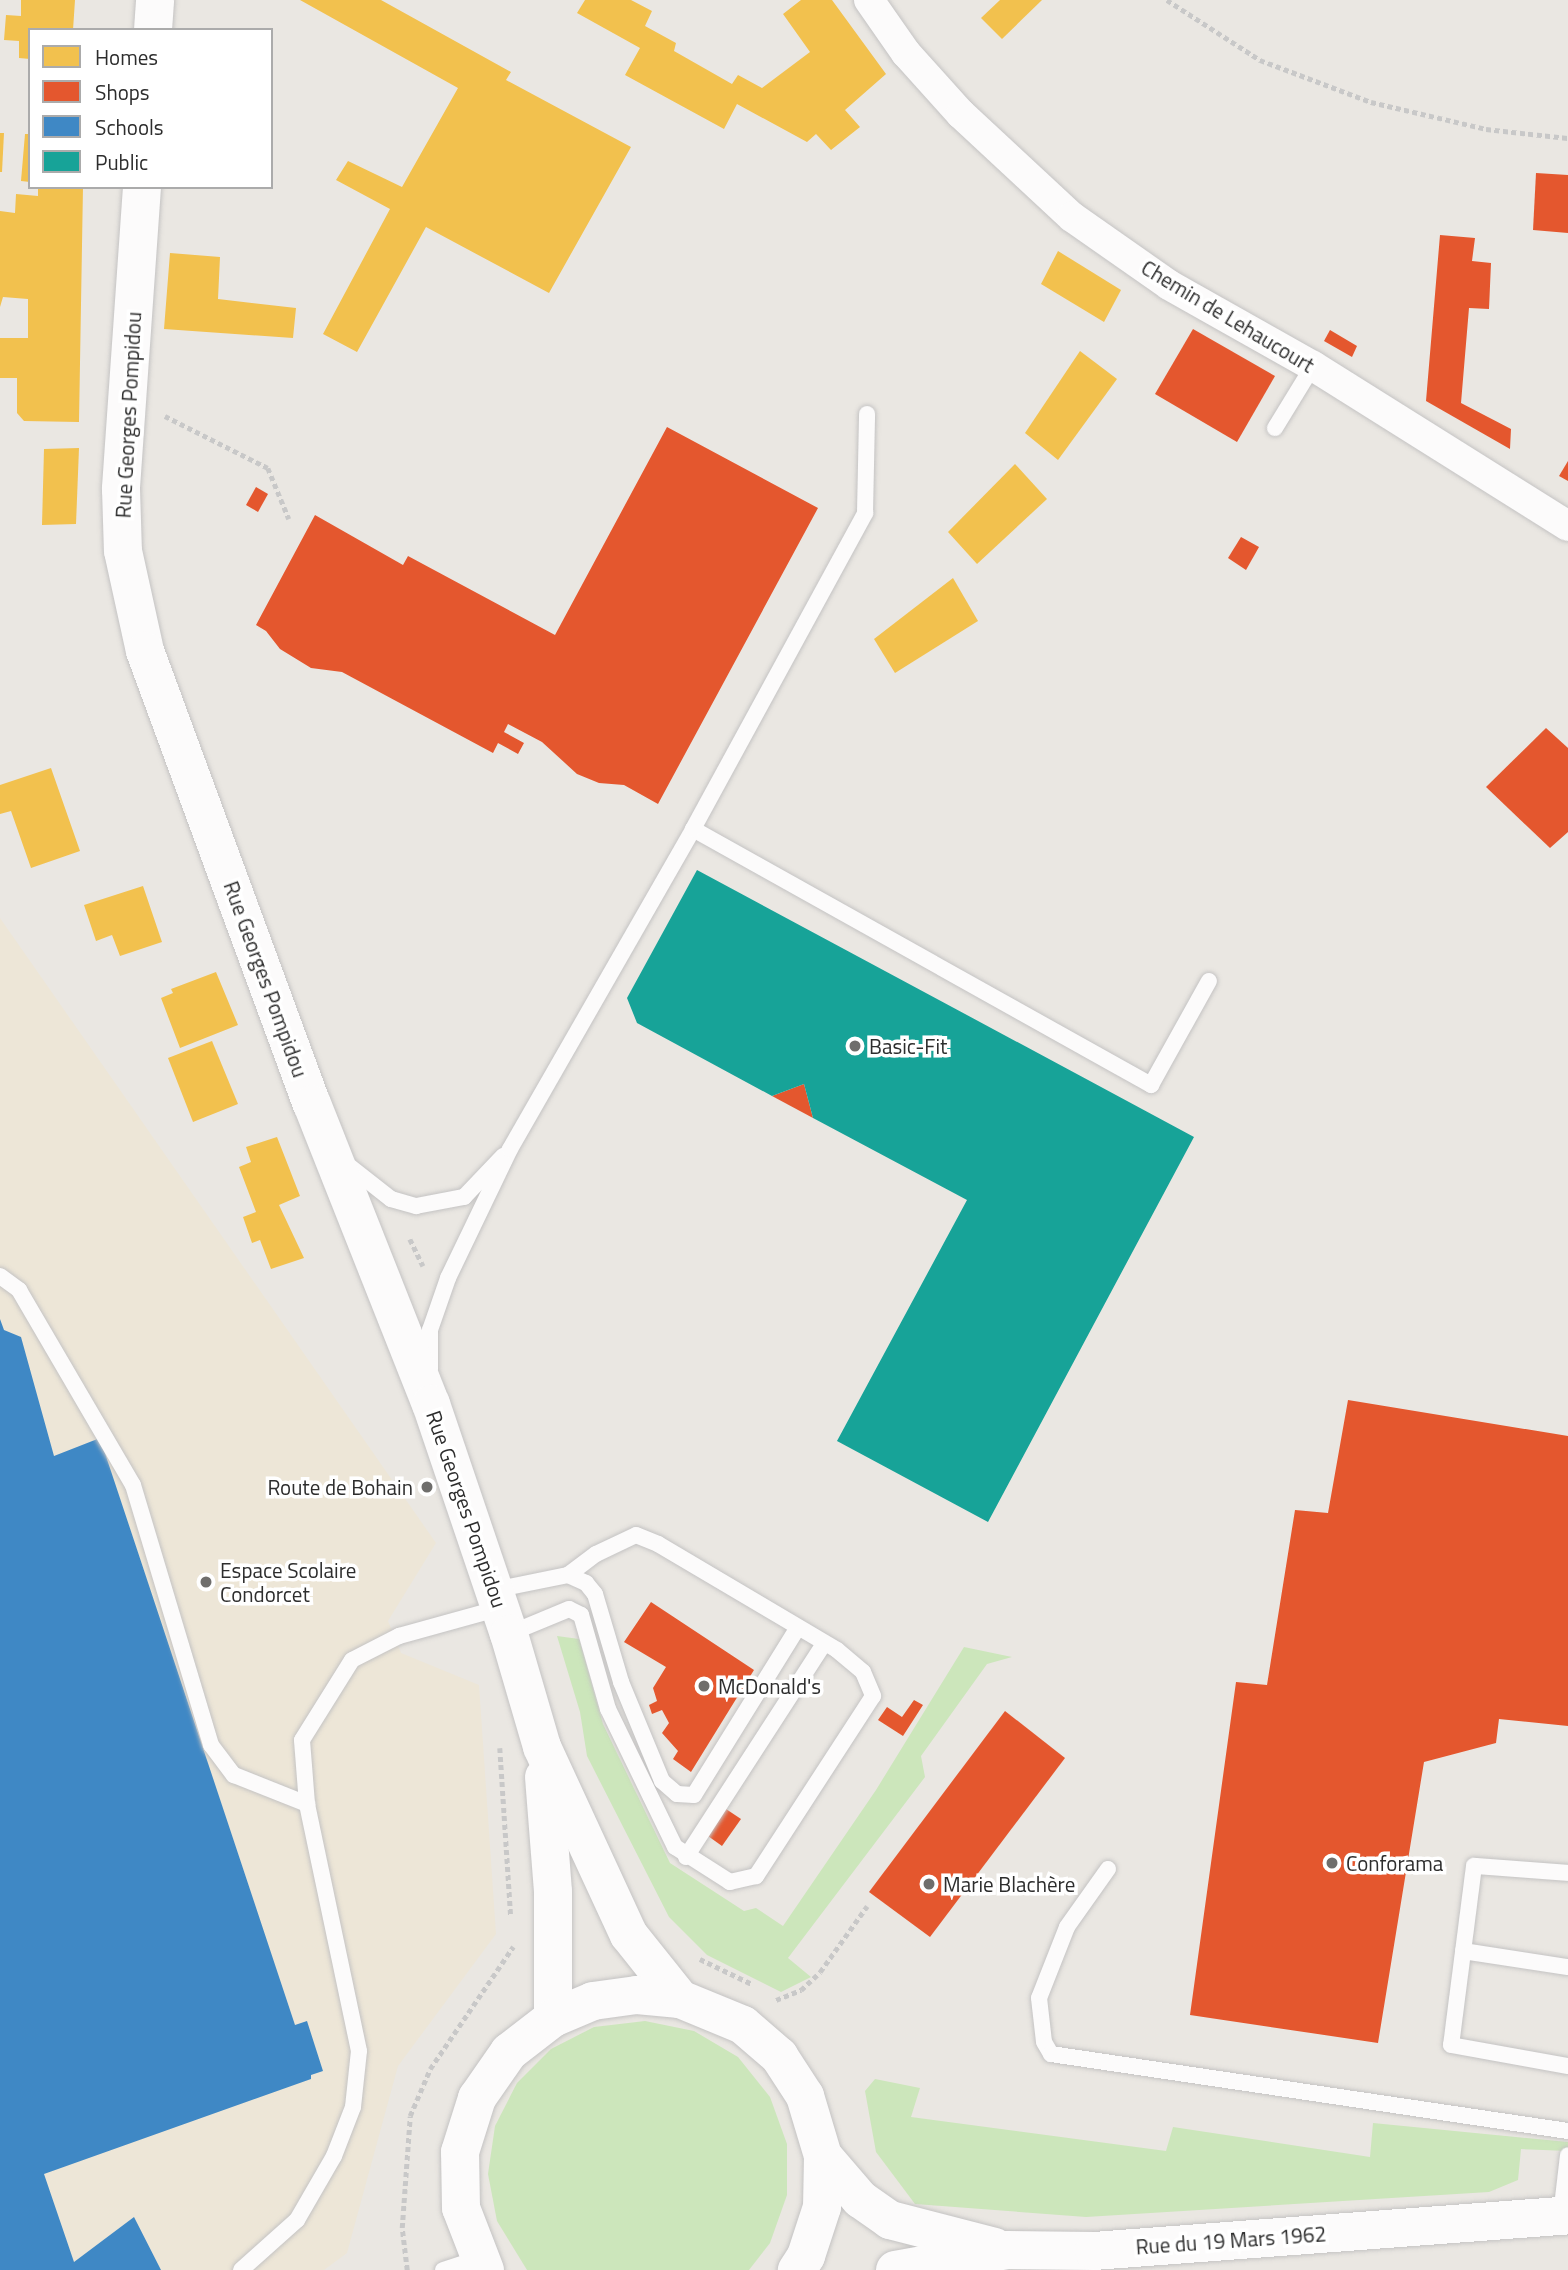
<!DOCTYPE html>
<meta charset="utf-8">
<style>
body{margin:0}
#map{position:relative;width:1568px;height:2270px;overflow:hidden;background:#eae7e2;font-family:"Titillium Web",sans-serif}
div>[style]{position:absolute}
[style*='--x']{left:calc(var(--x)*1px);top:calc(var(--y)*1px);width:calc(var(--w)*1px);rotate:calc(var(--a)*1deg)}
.education>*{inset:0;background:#ede6d7}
.green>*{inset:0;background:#cce6bb}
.homes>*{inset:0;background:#f2c14e}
.shops>*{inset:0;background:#e4572e}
.schools>*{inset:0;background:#3f88c5}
.public>*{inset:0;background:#17a398}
.path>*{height:4.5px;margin-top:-2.25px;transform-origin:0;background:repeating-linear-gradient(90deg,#c8c8c8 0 5px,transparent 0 8.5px)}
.roads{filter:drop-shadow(0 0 2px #c4c3c3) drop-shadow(0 0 2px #c4c3c3)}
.lane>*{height:16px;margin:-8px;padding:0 8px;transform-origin:8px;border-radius:8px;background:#fcfbfb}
.street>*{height:30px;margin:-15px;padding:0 15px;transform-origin:15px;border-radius:15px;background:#fcfbfb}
.secondary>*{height:38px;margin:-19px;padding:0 19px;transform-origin:19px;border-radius:19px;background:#fcfbfb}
.dots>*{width:19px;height:19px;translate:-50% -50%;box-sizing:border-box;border:4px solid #fff;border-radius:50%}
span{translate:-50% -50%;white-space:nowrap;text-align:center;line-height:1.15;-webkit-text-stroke:7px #fff;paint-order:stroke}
.street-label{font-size:21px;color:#2d2d2d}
.poi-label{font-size:21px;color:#2d2d2d}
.left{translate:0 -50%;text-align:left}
.right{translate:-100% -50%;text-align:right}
.legend{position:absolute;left:28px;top:28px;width:245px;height:161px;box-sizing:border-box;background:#fff;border:2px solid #ababab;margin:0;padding:9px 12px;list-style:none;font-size:21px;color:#2d2d2d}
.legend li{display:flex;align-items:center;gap:14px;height:35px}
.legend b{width:35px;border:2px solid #ababab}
</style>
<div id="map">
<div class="education">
<i style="clip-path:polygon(0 918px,436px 1543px,388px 1621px,401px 1653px,479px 1685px,496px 1934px,398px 2066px,347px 2253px,324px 2270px,0 2270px)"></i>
</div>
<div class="green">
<i style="clip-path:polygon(557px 1636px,579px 1639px,603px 1724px,670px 1863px,744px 1911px,756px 1908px,783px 1926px,876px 1790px,964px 1647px,1012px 1657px,987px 1664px,921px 1756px,925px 1777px,788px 1958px,811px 1977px,781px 1992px,707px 1955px,669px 1917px,587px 1756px,580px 1712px)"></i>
<i style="clip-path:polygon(645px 2021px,694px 2031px,738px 2057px,770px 2097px,787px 2144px,787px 2195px,770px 2243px,749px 2270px,527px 2270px,497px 2221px,488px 2174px,495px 2126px,517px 2083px,551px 2049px,594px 2027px)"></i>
<i style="clip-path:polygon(875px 2079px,920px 2088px,911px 2117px,1166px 2151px,1173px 2127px,1370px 2157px,1373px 2123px,1568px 2142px,1568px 2151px,1521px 2149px,1518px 2180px,1489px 2192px,1086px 2217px,915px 2204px,876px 2152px,865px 2091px)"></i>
</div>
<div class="homes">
<i style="clip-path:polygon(21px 0,75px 0,73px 30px,30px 30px,30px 59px,19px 58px,19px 41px,4px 40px,6px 15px,21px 16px)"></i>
<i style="clip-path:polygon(300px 0,381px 0,511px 72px,506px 80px,631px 147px,549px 293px,426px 227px,357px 352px,323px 334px,390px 209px,336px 180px,348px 161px,402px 187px,458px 88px)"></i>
<i style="clip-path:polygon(585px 0,631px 0,652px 11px,645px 26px,676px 43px,674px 51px,732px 84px,738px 75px,762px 88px,810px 52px,783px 14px,801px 0,832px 0,886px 74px,845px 110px,860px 127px,831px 150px,816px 134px,807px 142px,737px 104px,724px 129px,625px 75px,640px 48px,577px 13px)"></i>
<i style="clip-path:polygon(1000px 0,1042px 0,1002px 39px,981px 18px)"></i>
<i style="clip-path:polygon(0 133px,4px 133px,2px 172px,0 172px)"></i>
<i style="clip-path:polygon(25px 134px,30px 134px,30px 182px,21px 181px)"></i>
<i style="clip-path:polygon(38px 187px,83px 187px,79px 422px,24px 421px,17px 413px,17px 378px,0 378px,0 338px,28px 338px,28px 299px,3px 297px,0 307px,0 211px,15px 213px,16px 194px,38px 196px)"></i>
<i style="clip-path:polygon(1058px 251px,1121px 290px,1104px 322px,1041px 284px)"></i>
<i style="clip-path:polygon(170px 253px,220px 257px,218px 299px,296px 308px,293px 338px,164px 329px)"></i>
<i style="clip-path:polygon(1080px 351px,1117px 379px,1058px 460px,1025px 433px)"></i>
<i style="clip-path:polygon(79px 448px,76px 524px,42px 525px,44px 449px)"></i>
<i style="clip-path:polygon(1015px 464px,1047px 499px,977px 564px,948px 532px)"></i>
<i style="clip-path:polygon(953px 578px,978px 621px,895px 673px,874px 639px)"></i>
<i style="clip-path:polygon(51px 768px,80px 851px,31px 868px,11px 811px,0 814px,0 785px)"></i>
<i style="clip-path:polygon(143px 886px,162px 942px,120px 956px,112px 935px,96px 941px,84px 905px)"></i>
<i style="clip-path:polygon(216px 972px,238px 1025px,180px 1048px,161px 998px,173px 993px,171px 989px)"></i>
<i style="clip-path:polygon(212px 1041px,238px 1104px,193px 1122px,168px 1058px)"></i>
<i style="clip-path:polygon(277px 1137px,300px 1196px,279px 1205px,304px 1258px,271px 1269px,260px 1240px,252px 1243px,243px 1217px,256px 1212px,239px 1167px,251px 1162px,246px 1147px)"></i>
</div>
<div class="shops">
<i style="clip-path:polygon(1536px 173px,1568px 175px,1568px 233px,1533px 230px)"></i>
<i style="clip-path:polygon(1440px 235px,1475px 238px,1472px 261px,1491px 263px,1489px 309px,1469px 308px,1461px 403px,1511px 429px,1510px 449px,1426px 401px)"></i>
<i style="clip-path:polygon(1193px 329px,1275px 376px,1237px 442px,1155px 394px)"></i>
<i style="clip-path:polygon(1330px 330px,1357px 346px,1352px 357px,1324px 341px)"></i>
<i style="clip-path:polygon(667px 427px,818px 508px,658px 804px,624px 785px,599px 783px,577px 774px,542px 742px,508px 724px,504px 732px,524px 743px,518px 754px,498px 743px,493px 753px,342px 672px,311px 668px,280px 649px,266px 631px,256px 625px,315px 515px,403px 565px,408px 556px,555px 635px)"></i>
<i style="clip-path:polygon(1568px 461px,1568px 481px,1559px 476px)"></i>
<i style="clip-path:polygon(256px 487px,268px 494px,258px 512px,246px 505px)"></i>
<i style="clip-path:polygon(1241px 537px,1259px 547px,1246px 570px,1228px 558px)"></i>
<i style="clip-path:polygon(1546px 728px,1568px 748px,1568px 832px,1550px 848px,1486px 787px)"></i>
<i style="clip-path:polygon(804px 1084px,813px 1118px,772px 1096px)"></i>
<i style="clip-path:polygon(1348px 1400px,1568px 1436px,1568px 1726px,1499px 1719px,1496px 1743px,1424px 1762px,1378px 2043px,1190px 2015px,1236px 1682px,1267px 1685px,1295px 1510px,1328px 1513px)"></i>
<i style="clip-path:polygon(651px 1602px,754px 1670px,691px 1772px,673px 1759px,678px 1751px,662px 1733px,669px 1723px,662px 1710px,652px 1714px,649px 1705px,657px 1701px,653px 1688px,666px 1667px,624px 1642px)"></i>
<i style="clip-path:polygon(914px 1700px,923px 1705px,903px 1736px,878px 1720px,887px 1707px,902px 1717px)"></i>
<i style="clip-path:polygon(1005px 1711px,1065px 1758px,930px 1937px,869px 1892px)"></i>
<i style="clip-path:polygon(726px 1809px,741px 1819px,722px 1846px,708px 1836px)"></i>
</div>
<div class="schools">
<i style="clip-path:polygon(0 1319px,4px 1330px,21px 1337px,54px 1456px,100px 1438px,295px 2025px,307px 2021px,323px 2071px,311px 2075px,311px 2079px,44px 2174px,74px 2262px,134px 2217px,161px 2270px,0 2270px)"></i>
</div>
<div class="public">
<i style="clip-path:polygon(697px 870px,1194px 1137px,988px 1522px,837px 1441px,967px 1200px,813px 1118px,804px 1084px,772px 1096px,637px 1023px,627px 998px)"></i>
</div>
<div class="path">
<i style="--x:1167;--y:0;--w:111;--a:32.8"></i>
<i style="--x:1260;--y:60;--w:119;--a:20.7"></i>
<i style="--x:1371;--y:102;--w:118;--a:13.2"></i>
<i style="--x:1486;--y:129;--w:82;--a:6.3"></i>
<i style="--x:165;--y:416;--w:115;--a:26.8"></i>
<i style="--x:268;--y:468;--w:55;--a:67.6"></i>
<i style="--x:410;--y:1239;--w:30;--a:64"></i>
<i style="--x:500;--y:1748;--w:170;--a:86.3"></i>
<i style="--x:700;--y:1959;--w:58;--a:25.7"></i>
<i style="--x:776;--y:2000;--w:27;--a:-22"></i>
<i style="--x:801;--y:1990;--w:26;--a:-43"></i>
<i style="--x:820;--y:1972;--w:81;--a:-54.5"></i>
<i style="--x:407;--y:2270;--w:42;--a:-96.8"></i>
<i style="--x:402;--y:2228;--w:112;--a:-85.9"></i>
<i style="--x:410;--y:2116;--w:51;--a:-66.9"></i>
<i style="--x:430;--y:2069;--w:148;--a:-55.8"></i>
</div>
<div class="roads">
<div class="lane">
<i style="--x:1275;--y:428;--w:73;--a:-58.5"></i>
<i style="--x:693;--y:829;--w:525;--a:29.2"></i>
<i style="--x:1151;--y:1085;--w:119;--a:-60.9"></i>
<i style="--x:344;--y:1162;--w:60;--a:38.2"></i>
<i style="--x:391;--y:1199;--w:26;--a:16"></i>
<i style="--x:416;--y:1206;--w:49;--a:-10.6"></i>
<i style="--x:464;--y:1197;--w:57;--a:-46.4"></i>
<i style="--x:0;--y:1276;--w:24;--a:36"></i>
<i style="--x:19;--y:1290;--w:226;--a:59.7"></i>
<i style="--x:133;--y:1485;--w:271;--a:73.3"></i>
<i style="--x:211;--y:1745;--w:38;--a:53"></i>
<i style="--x:234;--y:1775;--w:79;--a:21.7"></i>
<i style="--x:430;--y:1369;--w:39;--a:-90"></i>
<i style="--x:430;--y:1330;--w:55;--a:-70.9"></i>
<i style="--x:448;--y:1278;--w:143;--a:-64.3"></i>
<i style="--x:510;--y:1149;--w:369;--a:-60.2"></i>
<i style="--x:693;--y:829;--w:360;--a:-61.4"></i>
<i style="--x:865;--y:513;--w:99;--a:-88.8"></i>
<i style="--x:568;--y:1575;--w:20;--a:24"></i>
<i style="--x:586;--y:1583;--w:14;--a:51"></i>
<i style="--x:595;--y:1594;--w:92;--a:73.5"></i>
<i style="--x:621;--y:1682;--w:107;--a:67.5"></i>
<i style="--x:662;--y:1781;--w:20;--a:41"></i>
<i style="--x:677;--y:1794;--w:17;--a:3"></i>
<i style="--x:694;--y:1795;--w:195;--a:-58.2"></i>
<i style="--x:494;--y:1590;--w:76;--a:-11.5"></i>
<i style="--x:568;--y:1575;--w:35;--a:-37"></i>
<i style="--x:596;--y:1554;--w:44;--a:-25.4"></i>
<i style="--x:636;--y:1535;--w:24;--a:22"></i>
<i style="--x:658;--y:1544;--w:208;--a:30.6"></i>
<i style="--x:837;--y:1650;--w:34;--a:40"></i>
<i style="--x:863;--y:1672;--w:26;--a:67"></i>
<i style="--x:873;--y:1696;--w:215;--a:123"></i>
<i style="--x:756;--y:1876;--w:27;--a:167"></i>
<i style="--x:730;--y:1882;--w:65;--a:-147.5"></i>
<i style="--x:675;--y:1847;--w:153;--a:-115.9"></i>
<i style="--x:608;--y:1709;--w:98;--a:-106"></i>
<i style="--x:581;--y:1615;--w:13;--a:-153"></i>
<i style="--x:569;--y:1609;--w:65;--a:157.4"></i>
<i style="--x:686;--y:1857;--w:254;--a:-57.1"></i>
<i style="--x:1108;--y:1869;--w:71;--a:125.3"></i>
<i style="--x:1067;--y:1927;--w:76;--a:111.5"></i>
<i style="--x:1039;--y:1998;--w:44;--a:83.5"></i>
<i style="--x:1044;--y:2042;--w:14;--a:60"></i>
<i style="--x:1051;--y:2054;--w:523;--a:8.47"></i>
<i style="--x:1568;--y:1873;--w:94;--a:-175.7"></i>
<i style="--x:1474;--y:1866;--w:180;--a:97.3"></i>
<i style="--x:1451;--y:2045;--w:119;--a:10.2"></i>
<i style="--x:1463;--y:1951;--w:106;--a:8.7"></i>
<i style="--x:1561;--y:2215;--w:60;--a:-83.3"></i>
<i style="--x:241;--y:2270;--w:75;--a:-41.8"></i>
<i style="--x:297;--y:2220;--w:74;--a:-60"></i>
<i style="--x:334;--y:2156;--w:53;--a:-68.8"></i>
<i style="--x:353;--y:2107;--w:56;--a:-83.9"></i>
<i style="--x:359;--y:2051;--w:252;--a:-101.9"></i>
<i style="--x:307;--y:1804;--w:64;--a:-94.5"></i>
<i style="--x:302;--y:1740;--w:94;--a:-58"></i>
<i style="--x:352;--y:1660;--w:53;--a:-27.1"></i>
<i style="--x:399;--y:1636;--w:105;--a:-15.5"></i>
<i style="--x:443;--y:2270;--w:36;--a:-18"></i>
</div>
<div class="street">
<i style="--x:869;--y:0;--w:65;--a:55.1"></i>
<i style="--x:906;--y:53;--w:82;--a:48"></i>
<i style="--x:961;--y:114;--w:151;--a:42.9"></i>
<i style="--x:1072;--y:217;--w:118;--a:35"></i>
<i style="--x:1169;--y:285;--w:165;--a:29.4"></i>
<i style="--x:1313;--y:366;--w:301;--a:32.1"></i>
</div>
<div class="secondary">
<i style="--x:153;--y:30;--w:30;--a:-86"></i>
<i style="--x:142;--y:187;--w:303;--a:94"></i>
<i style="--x:121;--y:489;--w:62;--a:88.2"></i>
<i style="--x:123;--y:551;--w:102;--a:77.6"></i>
<i style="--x:145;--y:651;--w:483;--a:69.8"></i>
<i style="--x:312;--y:1104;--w:323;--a:68.4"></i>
<i style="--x:431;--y:1404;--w:243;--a:71.3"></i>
<i style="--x:509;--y:1634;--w:118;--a:73.7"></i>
<i style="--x:542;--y:1747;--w:207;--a:65.2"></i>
<i style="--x:629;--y:1935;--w:82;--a:51.4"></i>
<i style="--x:544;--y:1777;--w:115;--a:85.5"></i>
<i style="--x:553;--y:1892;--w:126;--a:90"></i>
<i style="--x:823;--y:2156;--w:57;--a:49.3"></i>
<i style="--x:860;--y:2199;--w:37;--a:35"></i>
<i style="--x:890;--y:2220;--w:108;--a:14.4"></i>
<i style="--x:485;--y:2270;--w:66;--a:-111.2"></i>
<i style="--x:461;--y:2208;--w:56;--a:-91"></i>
<i style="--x:460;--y:2152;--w:57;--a:-72.5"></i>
<i style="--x:477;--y:2098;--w:56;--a:-55.2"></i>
<i style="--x:509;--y:2052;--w:56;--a:-37.7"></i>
<i style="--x:553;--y:2018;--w:43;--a:-23"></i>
<i style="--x:593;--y:2001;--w:44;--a:-7.8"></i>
<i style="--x:637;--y:1995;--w:43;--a:5.3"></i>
<i style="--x:680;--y:1999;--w:68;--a:22.4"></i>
<i style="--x:743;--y:2025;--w:48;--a:40.7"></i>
<i style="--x:779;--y:2056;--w:48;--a:57"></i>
<i style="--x:805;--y:2096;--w:63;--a:73.3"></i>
<i style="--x:823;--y:2156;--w:51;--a:91.1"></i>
<i style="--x:822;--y:2207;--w:52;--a:108.1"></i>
<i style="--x:806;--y:2256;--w:17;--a:123"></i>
<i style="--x:895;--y:2270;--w:114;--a:-10.1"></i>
<i style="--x:1007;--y:2250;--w:87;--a:0.7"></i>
<i style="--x:1094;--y:2251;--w:475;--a:-4.3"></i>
</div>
</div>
<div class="dots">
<i style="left:855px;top:1046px;background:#6f6e6c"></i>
<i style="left:427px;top:1487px;background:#6f6e6c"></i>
<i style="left:206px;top:1582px;background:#6f6e6c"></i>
<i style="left:704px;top:1686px;background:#6f6e6c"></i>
<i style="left:1332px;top:1863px;background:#6f6e6c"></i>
<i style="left:929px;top:1884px;background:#6f6e6c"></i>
</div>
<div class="street-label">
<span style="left:1228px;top:316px;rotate:31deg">Chemin de Lehaucourt</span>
<span style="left:128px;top:415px;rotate:-87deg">Rue Georges Pompidou</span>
<span style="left:266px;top:979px;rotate:70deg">Rue Georges Pompidou</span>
<span style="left:467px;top:1509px;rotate:71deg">Rue Georges Pompidou</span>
<span style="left:1231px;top:2240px;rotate:-4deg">Rue du 19 Mars 1962</span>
</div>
<div class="poi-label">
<span class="left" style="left:869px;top:1046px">Basic-Fit</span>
<span class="right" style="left:413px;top:1487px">Route de Bohain</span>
<span class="left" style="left:220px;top:1582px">Espace Scolaire<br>Condorcet</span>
<span class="left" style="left:718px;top:1686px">McDonald's</span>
<span class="left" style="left:1346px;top:1863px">Conforama</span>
<span class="left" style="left:943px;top:1884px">Marie Blachère</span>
</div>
<ul class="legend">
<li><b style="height:19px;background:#f2c14e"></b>Homes</li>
<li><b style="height:19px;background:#e4572e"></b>Shops</li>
<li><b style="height:19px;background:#3f88c5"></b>Schools</li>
<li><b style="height:19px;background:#17a398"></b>Public</li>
</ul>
</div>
